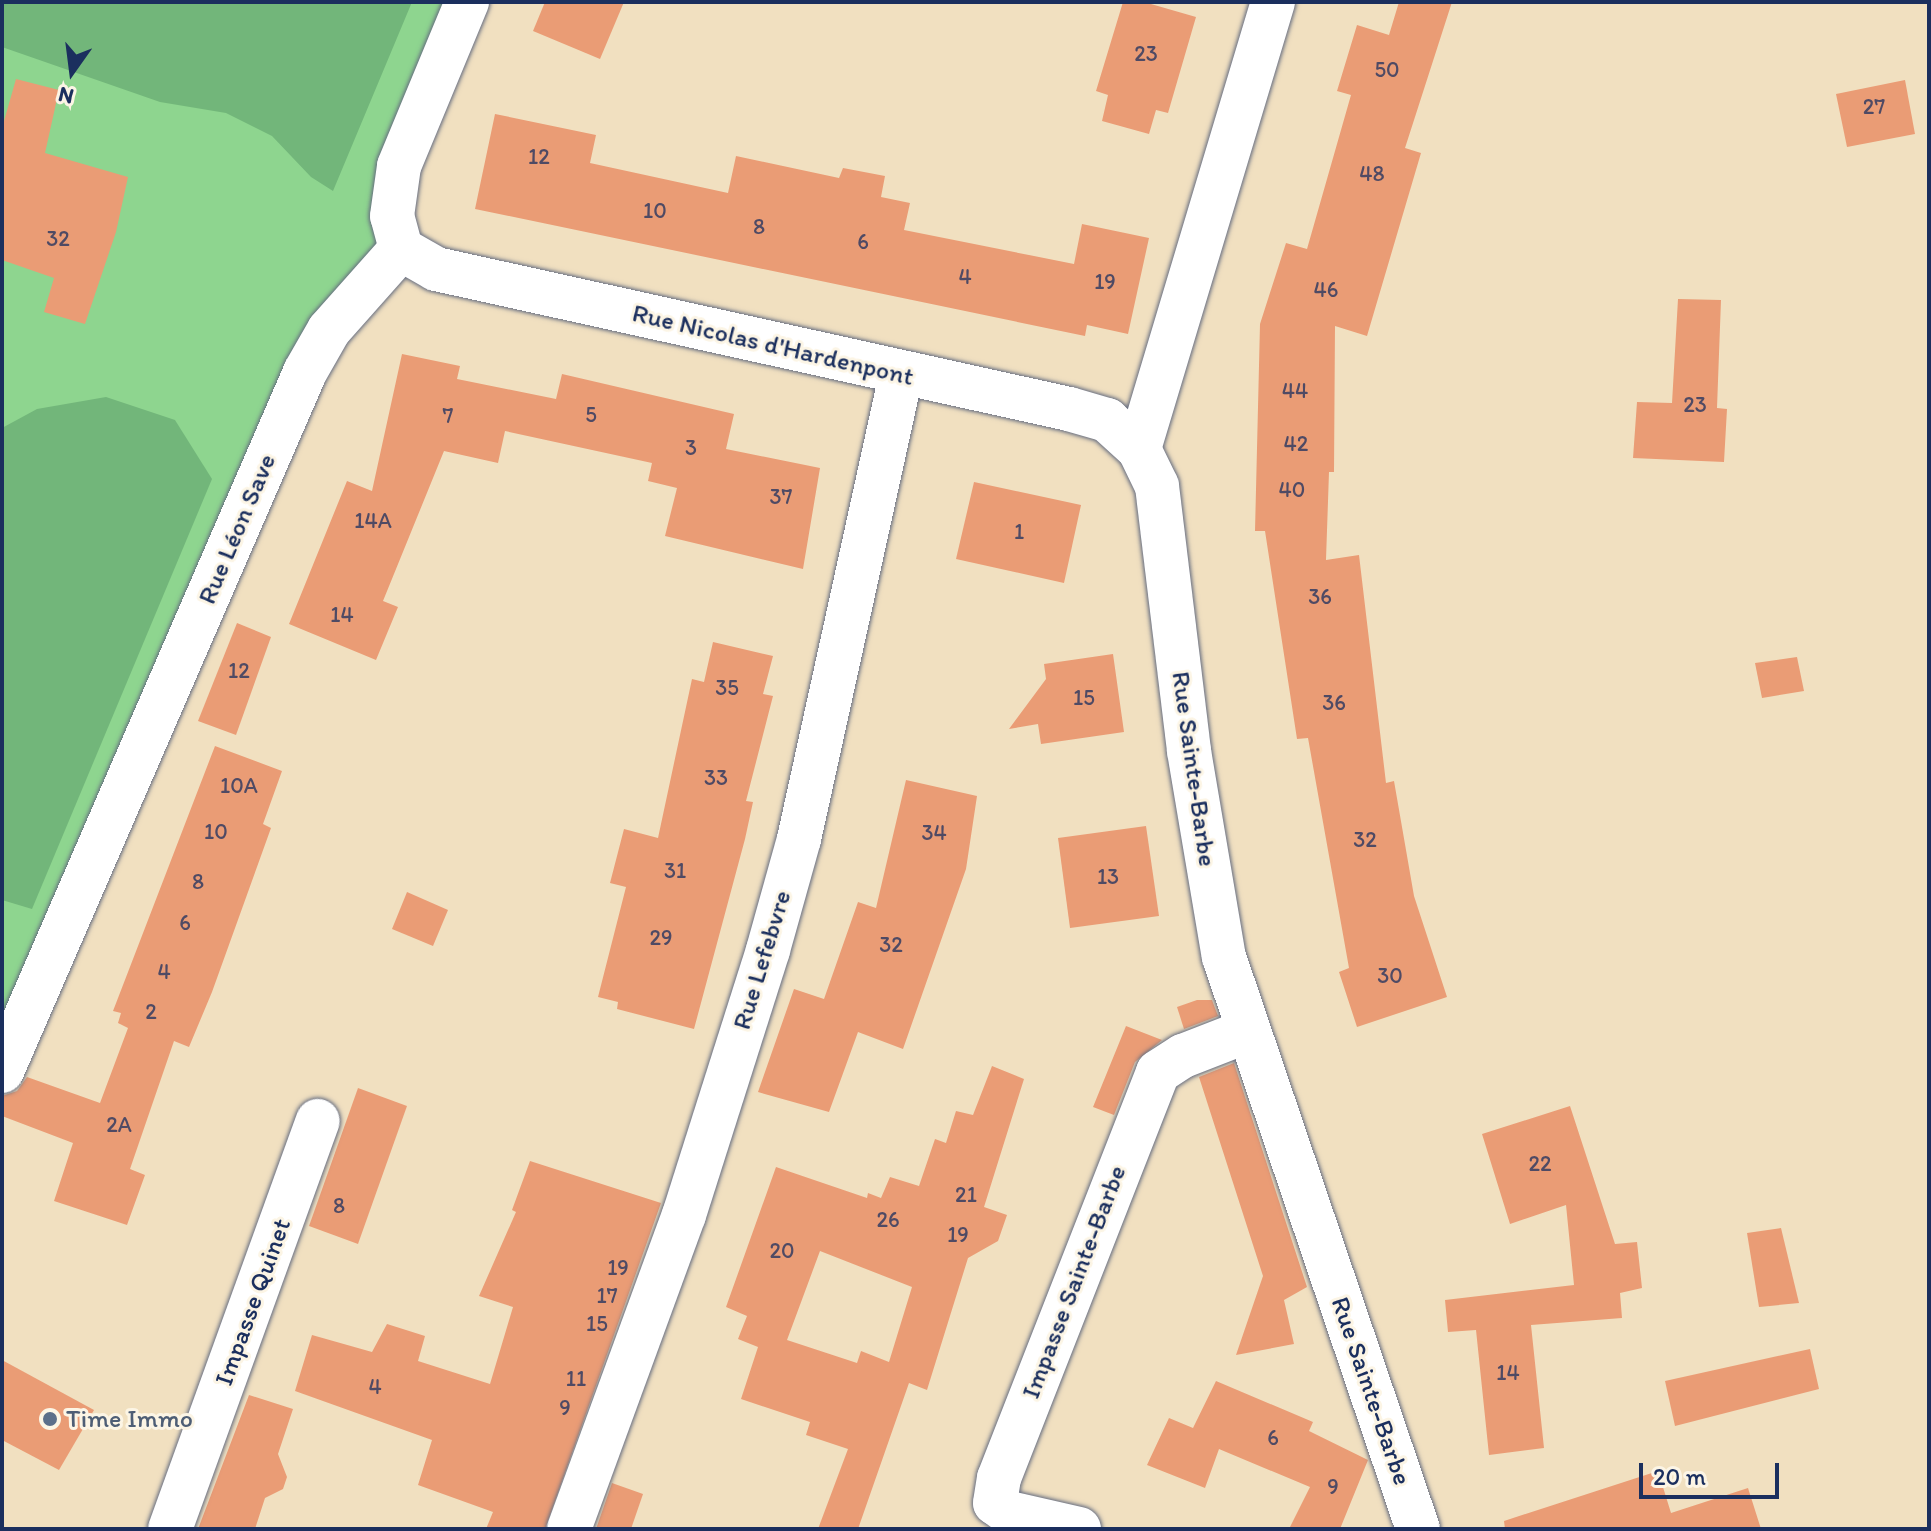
<!DOCTYPE html>
<meta charset="utf-8">
<style>
body{margin:0}
#map{position:relative;width:1931px;height:1531px;overflow:hidden;background:#f1e0c0;font-family:Itim,sans-serif}
div>[style]{position:absolute}
[style*='--x']{left:calc(var(--x)*1px);top:calc(var(--y)*1px);width:calc(var(--w)*1px);rotate:calc(var(--a)*1deg)}
.green>*{inset:0;background:#8ed58f}
.forest>*{inset:0;background:#72b67a}
.building>*{inset:0;background:#ea9c75}
.roads{filter:drop-shadow(0 0 2px #666d80) drop-shadow(0 0 2px #666d80)}
.minor>*{height:44px;margin:-22px;padding:0 22px;transform-origin:22px;border-radius:22px;background:#fff}
.dots>*{width:22px;height:22px;translate:-50% -50%;box-sizing:border-box;border:4px solid #fcf5e5;border-radius:50%}
span{translate:-50% -50%;white-space:nowrap;text-align:center;line-height:1.15;-webkit-text-stroke:6px #fcf5e5;paint-order:stroke}
.number-label{font-size:22px;color:#4f4a64}
.number-label span{-webkit-text-stroke-width:0}
.street-label{font-size:26px;color:#1b2f5e}
.service-label{font-size:26px;color:#4e5e75}
.left{translate:0 -50%;text-align:left}
.frame{position:absolute;inset:0;border:4px solid #1b2f5e;pointer-events:none}
.north{position:absolute;left:32px;top:32px;width:80px;height:80px;-webkit-text-stroke:6px #fcf5e5;paint-order:stroke;rotate:194deg;font-size:22px;font-weight:700;line-height:32px;text-align:center;color:#1b2f5e}
.north::after{content:'';display:block;margin:auto;width:28px;height:36px;background:#1b2f5e;clip-path:polygon(50% 0,100% 100%,50% 72%,0 100%)}
.scale{position:absolute;left:1639px;top:1463px;width:140px;height:36px;box-sizing:border-box;border:4px solid #1b2f5e;border-top:0;padding-left:10px;font-size:24px;line-height:28px;white-space:nowrap;color:#1b2f5e;-webkit-text-stroke:6px #fcf5e5;paint-order:stroke}
</style>
<div id="map">
<div class="green">
<i style="clip-path:polygon(2px 2px,453px 2px,392px 216px,363px 286px,2px 1070px)"></i>
</div>
<div class="forest">
<i style="clip-path:polygon(2px 2px,412px 2px,333px 191px,311px 177px,272px 136px,226px 113px,160px 102px,2px 47px)"></i>
<i style="clip-path:polygon(106px 397px,175px 420px,212px 479px,32px 909px,2px 900px,2px 428px,37px 409px)"></i>
</div>
<div class="building">
<i style="clip-path:polygon(545px 2px,624px 2px,600px 59px,533px 31px)"></i>
<i style="clip-path:polygon(1123px 2px,1144px 2px,1196px 17px,1168px 113px,1156px 110px,1149px 134px,1102px 121px,1108px 95px,1096px 91px)"></i>
<i style="clip-path:polygon(1399px 2px,1452px 2px,1405px 148px,1421px 153px,1367px 336px,1335px 326px,1334px 472px,1329px 472px,1326px 560px,1359px 555px,1386px 783px,1394px 781px,1414px 896px,1447px 997px,1357px 1027px,1339px 972px,1349px 968px,1308px 738px,1297px 739px,1265px 531px,1255px 531px,1260px 324px,1286px 243px,1307px 249px,1351px 95px,1337px 91px,1357px 25px,1389px 35px)"></i>
<i style="clip-path:polygon(16px 79px,59px 90px,45px 153px,128px 177px,116px 232px,85px 324px,44px 312px,54px 278px,2px 260px,2px 128px)"></i>
<i style="clip-path:polygon(1905px 80px,1915px 134px,1847px 147px,1836px 94px)"></i>
<i style="clip-path:polygon(495px 114px,596px 135px,590px 163px,728px 193px,736px 156px,839px 178px,843px 168px,885px 176px,881px 197px,910px 203px,904px 230px,1074px 264px,1082px 224px,1149px 238px,1128px 334px,1087px 325px,1085px 336px,475px 209px)"></i>
<i style="clip-path:polygon(1678px 299px,1721px 300px,1717px 408px,1727px 409px,1724px 462px,1633px 458px,1637px 402px,1672px 403px)"></i>
<i style="clip-path:polygon(402px 354px,460px 366px,457px 379px,556px 399px,562px 374px,734px 414px,726px 449px,820px 468px,803px 569px,665px 536px,677px 488px,648px 481px,652px 463px,505px 431px,498px 463px,444px 451px,383px 601px,398px 607px,376px 660px,289px 624px,347px 481px,372px 491px)"></i>
<i style="clip-path:polygon(974px 482px,1081px 505px,1064px 583px,956px 559px)"></i>
<i style="clip-path:polygon(237px 623px,271px 637px,236px 735px,198px 721px)"></i>
<i style="clip-path:polygon(713px 642px,773px 656px,763px 694px,773px 696px,746px 801px,753px 802px,745px 839px,694px 1029px,617px 1009px,618px 1002px,598px 997px,626px 887px,610px 883px,624px 829px,658px 838px,692px 679px,704px 682px)"></i>
<i style="clip-path:polygon(1113px 654px,1124px 732px,1041px 744px,1038px 724px,1009px 729px,1046px 679px,1044px 664px)"></i>
<i style="clip-path:polygon(1797px 657px,1804px 691px,1762px 698px,1755px 663px)"></i>
<i style="clip-path:polygon(215px 746px,282px 771px,263px 824px,271px 828px,212px 992px,189px 1047px,174px 1041px,130px 1169px,145px 1175px,127px 1225px,54px 1201px,73px 1143px,2px 1116px,2px 1096px,17px 1091px,27px 1077px,100px 1103px,128px 1028px,118px 1023px,121px 1013px,113px 1011px)"></i>
<i style="clip-path:polygon(906px 780px,977px 796px,966px 869px,903px 1049px,858px 1032px,829px 1112px,758px 1092px,794px 989px,824px 999px,858px 902px,876px 908px)"></i>
<i style="clip-path:polygon(1146px 826px,1159px 916px,1070px 928px,1058px 838px)"></i>
<i style="clip-path:polygon(407px 892px,448px 910px,433px 946px,392px 929px)"></i>
<i style="clip-path:polygon(1197px 1000px,1212px 1000px,1218px 1016px,1184px 1029px,1177px 1007px)"></i>
<i style="clip-path:polygon(1126px 1026px,1162px 1040px,1135px 1062px,1114px 1115px,1093px 1107px)"></i>
<i style="clip-path:polygon(1234px 1063px,1307px 1287px,1284px 1300px,1294px 1344px,1236px 1355px,1263px 1276px,1199px 1077px)"></i>
<i style="clip-path:polygon(evenodd,992px 1066px,1024px 1079px,984px 1207px,1007px 1215px,998px 1241px,968px 1258px,927px 1390px,909px 1383px,858px 1529px,818px 1529px,848px 1449px,806px 1435px,810px 1422px,741px 1399px,758px 1347px,738px 1339px,747px 1316px,726px 1307px,776px 1167px,867px 1198px,868px 1193px,881px 1198px,890px 1177px,919px 1186px,935px 1139px,946px 1143px,956px 1111px,973px 1115px,992px 1066px,820px 1251px,912px 1287px,889px 1362px,861px 1351px,857px 1363px,787px 1340px,820px 1251px)"></i>
<i style="clip-path:polygon(358px 1088px,407px 1106px,358px 1244px,309px 1226px)"></i>
<i style="clip-path:polygon(1570px 1106px,1615px 1244px,1637px 1242px,1642px 1288px,1620px 1293px,1622px 1318px,1531px 1325px,1544px 1448px,1489px 1455px,1476px 1330px,1448px 1332px,1445px 1300px,1574px 1285px,1566px 1205px,1510px 1224px,1482px 1134px)"></i>
<i style="clip-path:polygon(530px 1161px,661px 1203px,545px 1529px,486px 1529px,493px 1512px,418px 1485px,432px 1440px,295px 1391px,312px 1335px,372px 1352px,387px 1324px,425px 1336px,418px 1361px,490px 1384px,513px 1307px,479px 1296px,516px 1212px,512px 1210px)"></i>
<i style="clip-path:polygon(1781px 1228px,1799px 1303px,1759px 1307px,1747px 1233px)"></i>
<i style="clip-path:polygon(1810px 1349px,1819px 1389px,1675px 1426px,1665px 1381px)"></i>
<i style="clip-path:polygon(2px 1360px,94px 1410px,59px 1470px,2px 1440px)"></i>
<i style="clip-path:polygon(1216px 1381px,1313px 1422px,1309px 1431px,1368px 1460px,1340px 1529px,1289px 1529px,1310px 1487px,1219px 1449px,1205px 1488px,1147px 1465px,1169px 1418px,1193px 1428px)"></i>
<i style="clip-path:polygon(249px 1395px,293px 1409px,278px 1454px,287px 1477px,283px 1489px,265px 1498px,255px 1529px,198px 1529px)"></i>
<i style="clip-path:polygon(1658px 1471px,1671px 1513px,1748px 1488px,1761px 1529px,1505px 1529px,1504px 1521px)"></i>
<i style="clip-path:polygon(612px 1483px,643px 1494px,631px 1529px,596px 1529px)"></i>
</div>
<div class="roads">
<div class="minor">
<i style="--x:1273;--y:2;--w:467;--a:106.7"></i>
<i style="--x:1139;--y:449;--w:41;--a:64.1"></i>
<i style="--x:1157;--y:486;--w:267;--a:83.1"></i>
<i style="--x:1189;--y:751;--w:209;--a:80.4"></i>
<i style="--x:1224;--y:957;--w:604;--a:71.27"></i>
<i style="--x:401;--y:249;--w:40;--a:29.7"></i>
<i style="--x:436;--y:269;--w:648;--a:12.47"></i>
<i style="--x:1069;--y:409;--w:40;--a:16"></i>
<i style="--x:1107;--y:420;--w:43;--a:42.2"></i>
<i style="--x:401;--y:249;--w:34;--a:-105"></i>
<i style="--x:392;--y:216;--w:50;--a:-82"></i>
<i style="--x:399;--y:166;--w:178;--a:-67.5"></i>
<i style="--x:2;--y:1071;--w:762;--a:-66.56"></i>
<i style="--x:305;--y:372;--w:48;--a:-60.3"></i>
<i style="--x:329;--y:330;--w:108;--a:-48.4"></i>
<i style="--x:170;--y:1529;--w:434;--a:-70.1"></i>
<i style="--x:569;--y:1529;--w:334;--a:-69.9"></i>
<i style="--x:684;--y:1215;--w:278;--a:-72.4"></i>
<i style="--x:768;--y:950;--w:115;--a:-74.4"></i>
<i style="--x:799;--y:839;--w:475;--a:-77.6"></i>
<i style="--x:1079;--y:1529;--w:72;--a:-167.1"></i>
<i style="--x:1009;--y:1513;--w:17;--a:-144"></i>
<i style="--x:995;--y:1503;--w:25;--a:-81"></i>
<i style="--x:999;--y:1478;--w:436;--a:-68.6"></i>
<i style="--x:1158;--y:1072;--w:30;--a:-33"></i>
<i style="--x:1183;--y:1056;--w:69;--a:-21.3"></i>
</div>
</div>
<div class="dots">
<i style="left:50px;top:1419px;background:#5c6f8a"></i>
</div>
<div class="number-label">
<span style="left:1146px;top:54px">23</span>
<span style="left:1387px;top:70px">50</span>
<span style="left:1874px;top:107px">27</span>
<span style="left:539px;top:157px">12</span>
<span style="left:1372px;top:174px">48</span>
<span style="left:655px;top:211px">10</span>
<span style="left:759px;top:227px">8</span>
<span style="left:58px;top:239px">32</span>
<span style="left:863px;top:242px">6</span>
<span style="left:965px;top:277px">4</span>
<span style="left:1105px;top:282px">19</span>
<span style="left:1326px;top:290px">46</span>
<span style="left:1295px;top:391px">44</span>
<span style="left:1695px;top:405px">23</span>
<span style="left:591px;top:415px">5</span>
<span style="left:448px;top:416px">7</span>
<span style="left:1296px;top:444px">42</span>
<span style="left:691px;top:448px">3</span>
<span style="left:1292px;top:490px">40</span>
<span style="left:781px;top:497px">37</span>
<span style="left:373px;top:521px">14A</span>
<span style="left:1019px;top:532px">1</span>
<span style="left:1320px;top:597px">36</span>
<span style="left:342px;top:615px">14</span>
<span style="left:239px;top:671px">12</span>
<span style="left:727px;top:688px">35</span>
<span style="left:1084px;top:698px">15</span>
<span style="left:1334px;top:703px">36</span>
<span style="left:716px;top:778px">33</span>
<span style="left:239px;top:786px">10A</span>
<span style="left:216px;top:832px">10</span>
<span style="left:934px;top:833px">34</span>
<span style="left:1365px;top:840px">32</span>
<span style="left:675px;top:871px">31</span>
<span style="left:1108px;top:877px">13</span>
<span style="left:198px;top:882px">8</span>
<span style="left:185px;top:923px">6</span>
<span style="left:661px;top:938px">29</span>
<span style="left:891px;top:945px">32</span>
<span style="left:164px;top:972px">4</span>
<span style="left:1390px;top:976px">30</span>
<span style="left:151px;top:1012px">2</span>
<span style="left:119px;top:1125px">2A</span>
<span style="left:1540px;top:1164px">22</span>
<span style="left:966px;top:1195px">21</span>
<span style="left:339px;top:1206px">8</span>
<span style="left:888px;top:1220px">26</span>
<span style="left:958px;top:1235px">19</span>
<span style="left:782px;top:1251px">20</span>
<span style="left:618px;top:1268px">19</span>
<span style="left:607px;top:1296px">17</span>
<span style="left:597px;top:1324px">15</span>
<span style="left:1508px;top:1373px">14</span>
<span style="left:576px;top:1379px">11</span>
<span style="left:375px;top:1387px">4</span>
<span style="left:565px;top:1408px">9</span>
<span style="left:1273px;top:1438px">6</span>
<span style="left:1333px;top:1487px">9</span>
</div>
<div class="street-label">
<span style="left:773px;top:345px;rotate:13deg">Rue Nicolas d'Hardenpont</span>
<span style="left:237px;top:529px;rotate:-67deg">Rue Léon Save</span>
<span style="left:1194px;top:769px;rotate:82deg">Rue Sainte-Barbe</span>
<span style="left:762px;top:960px;rotate:-73deg">Rue Lefebvre</span>
<span style="left:1074px;top:1282px;rotate:-69deg">Impasse Sainte-Barbe</span>
<span style="left:253px;top:1302px;rotate:-70deg">Impasse Quinet</span>
<span style="left:1371px;top:1391px;rotate:71deg">Rue Sainte-Barbe</span>
</div>
<div class="service-label">
<span class="left" style="left:66px;top:1419px">Time Immo</span>
</div>
<div class="frame"></div>
<div class="north">N</div>
<div class="scale">20 m</div>
</div>
